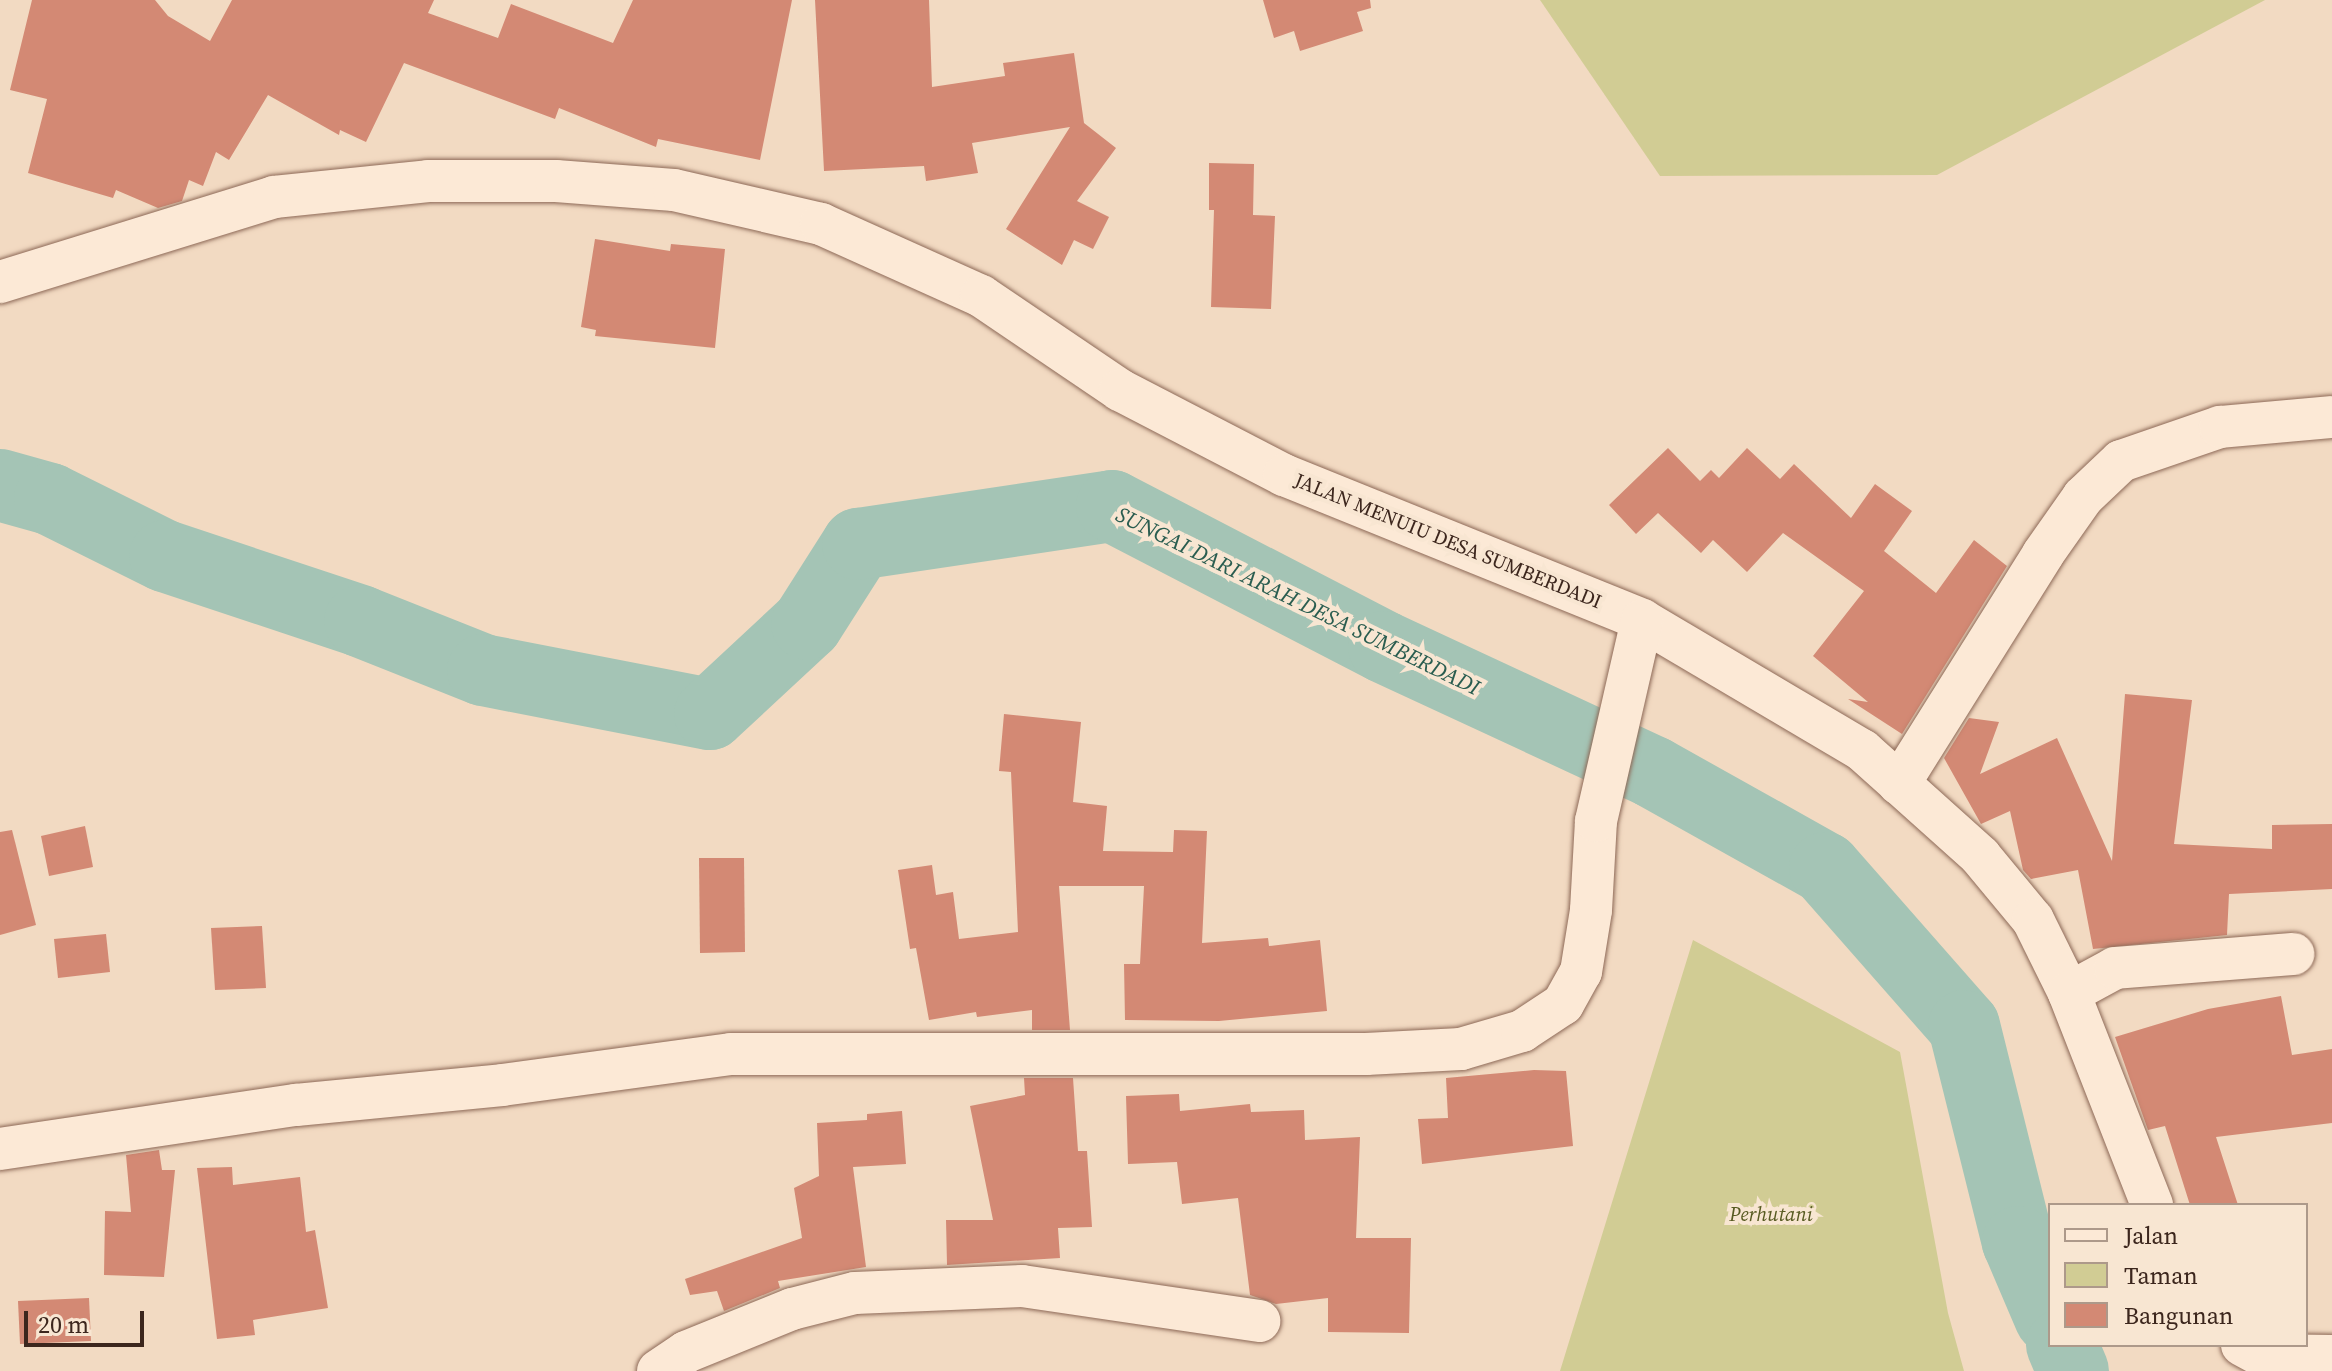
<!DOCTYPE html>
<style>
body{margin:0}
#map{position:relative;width:2332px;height:1371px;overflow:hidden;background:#f2dac2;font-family:"Source Serif 4",serif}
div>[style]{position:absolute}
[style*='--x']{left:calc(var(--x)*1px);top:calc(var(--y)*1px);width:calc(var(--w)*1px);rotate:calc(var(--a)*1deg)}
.green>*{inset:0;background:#d1cc94}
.river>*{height:72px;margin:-36px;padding:0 36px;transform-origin:36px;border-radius:36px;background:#a4c4b5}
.building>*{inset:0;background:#d38974}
.roads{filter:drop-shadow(0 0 2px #8d6957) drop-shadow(0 0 2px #8d6957)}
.minor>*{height:42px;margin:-21px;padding:0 21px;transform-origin:21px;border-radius:21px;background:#fce9d6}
span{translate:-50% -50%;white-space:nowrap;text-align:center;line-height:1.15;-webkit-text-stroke:8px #f8e6d2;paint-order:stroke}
.street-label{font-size:20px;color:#3c261d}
.park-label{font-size:20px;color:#575a21;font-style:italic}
.water-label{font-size:22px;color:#2a5d50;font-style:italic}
.legend{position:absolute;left:2048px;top:1203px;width:260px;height:144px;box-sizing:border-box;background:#f8e6d2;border:2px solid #ad998a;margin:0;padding:10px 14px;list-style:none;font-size:24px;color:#3c261d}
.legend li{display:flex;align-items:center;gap:16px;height:40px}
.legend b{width:40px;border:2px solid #ad998a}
.scale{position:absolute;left:24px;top:1311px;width:120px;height:36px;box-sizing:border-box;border:4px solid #3c261d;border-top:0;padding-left:10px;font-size:24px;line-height:28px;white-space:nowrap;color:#3c261d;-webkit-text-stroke:6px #f8e6d2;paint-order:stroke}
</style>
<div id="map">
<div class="green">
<i style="clip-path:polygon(1540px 0,2265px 0,1937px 175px,1660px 176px)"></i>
<i style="clip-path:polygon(1693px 940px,1900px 1052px,1948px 1313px,1964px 1371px,1560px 1371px)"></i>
</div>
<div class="river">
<i style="--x:0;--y:485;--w:52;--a:15.6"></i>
<i style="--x:50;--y:499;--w:128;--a:26.4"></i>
<i style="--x:165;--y:556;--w:206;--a:18.4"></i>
<i style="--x:360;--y:621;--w:132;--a:21.7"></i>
<i style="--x:483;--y:670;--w:231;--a:11"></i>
<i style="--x:710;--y:714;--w:132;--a:-42.9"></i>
<i style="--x:807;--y:624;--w:95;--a:-57.5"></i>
<i style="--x:858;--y:544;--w:257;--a:-8.5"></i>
<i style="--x:1112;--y:506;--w:306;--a:27.4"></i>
<i style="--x:1384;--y:647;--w:297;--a:24.9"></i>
<i style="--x:1653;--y:772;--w:197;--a:29.2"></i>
<i style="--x:1825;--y:868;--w:210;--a:48.7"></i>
<i style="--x:1964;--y:1026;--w:223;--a:76"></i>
<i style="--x:2018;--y:1242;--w:82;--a:66.9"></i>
<i style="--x:2062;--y:1345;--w:28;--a:67"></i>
</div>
<div class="building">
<i style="clip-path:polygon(32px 0,155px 0,168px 16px,210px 41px,232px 0,434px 0,428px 13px,498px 38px,511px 4px,613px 43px,633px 0,792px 0,760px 160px,658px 139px,656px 147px,559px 108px,555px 119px,404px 63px,366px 142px,340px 130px,339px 135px,268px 95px,229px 160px,216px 152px,203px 186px,189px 180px,182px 201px,158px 208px,116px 190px,113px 198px,28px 173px,47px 99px,10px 90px)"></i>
<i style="clip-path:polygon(815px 0,929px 0,932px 87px,1005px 76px,1003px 63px,1074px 53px,1084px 123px,1116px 148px,1077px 201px,1109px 217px,1093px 249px,1074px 240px,1062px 265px,1006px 229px,1070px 127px,972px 143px,978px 173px,926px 181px,924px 166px,824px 171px)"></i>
<i style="clip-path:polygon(1263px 0,1370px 0,1371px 8px,1357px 12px,1363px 31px,1300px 51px,1294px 31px,1274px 38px)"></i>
<i style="clip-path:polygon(1209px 163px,1254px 164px,1253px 215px,1275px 216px,1271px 309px,1211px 307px,1214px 210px,1209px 210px)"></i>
<i style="clip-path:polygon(595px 239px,670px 251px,671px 244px,725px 249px,715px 348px,595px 336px,596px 330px,581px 327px)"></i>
<i style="clip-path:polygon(1668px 448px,1700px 481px,1711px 470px,1719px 478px,1747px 448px,1780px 479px,1794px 464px,1851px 518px,1875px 484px,1912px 511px,1884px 551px,1936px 593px,1974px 540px,2007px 566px,1902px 734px,1848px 699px,1868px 702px,1813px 656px,1864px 591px,1783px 533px,1747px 572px,1713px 540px,1701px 553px,1658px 513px,1636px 534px,1609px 505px)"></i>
<i style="clip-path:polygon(2125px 694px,2192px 700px,2174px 844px,2272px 849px,2272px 825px,2332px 824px,2332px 889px,2229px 894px,2227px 935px,2093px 949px,2078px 870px,2031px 879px,2023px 870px,2010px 811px,1981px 824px,1944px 758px,1969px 718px,1999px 722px,1980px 774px,2057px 738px,2112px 861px)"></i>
<i style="clip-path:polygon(1004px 714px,1081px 722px,1073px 802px,1107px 806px,1103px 851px,1173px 852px,1174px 830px,1207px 831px,1202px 943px,1268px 938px,1269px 946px,1320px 940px,1327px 1011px,1219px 1021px,1125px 1020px,1124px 964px,1140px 964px,1144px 886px,1059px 886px,1070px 1030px,1032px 1030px,1032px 1010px,977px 1017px,976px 1012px,929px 1020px,916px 948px,910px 949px,898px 870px,932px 865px,936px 895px,953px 892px,959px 939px,1018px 932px,1011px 772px,999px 771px)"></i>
<i style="clip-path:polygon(85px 826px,93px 867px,49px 876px,41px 836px)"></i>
<i style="clip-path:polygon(12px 830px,36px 925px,0 935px,0 832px)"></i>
<i style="clip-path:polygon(699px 858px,744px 858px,745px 952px,700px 953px)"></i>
<i style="clip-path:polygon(262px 926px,266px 988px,215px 990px,211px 928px)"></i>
<i style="clip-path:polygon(106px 934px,110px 972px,58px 978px,54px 939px)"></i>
<i style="clip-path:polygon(2281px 996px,2292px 1055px,2332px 1049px,2332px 1123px,2216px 1137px,2238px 1205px,2190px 1205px,2165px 1126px,2148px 1130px,2115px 1037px,2208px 1009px)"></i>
<i style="clip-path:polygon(1534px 1070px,1566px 1071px,1573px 1146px,1422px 1164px,1418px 1119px,1448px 1118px,1446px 1078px)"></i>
<i style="clip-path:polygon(1024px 1078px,1073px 1078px,1078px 1151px,1087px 1151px,1092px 1227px,1058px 1228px,1060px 1258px,947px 1265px,946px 1220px,993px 1220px,970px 1106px,1025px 1095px)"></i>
<i style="clip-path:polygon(1179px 1094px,1180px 1111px,1250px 1104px,1251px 1112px,1304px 1110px,1305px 1140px,1360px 1137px,1356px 1238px,1411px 1238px,1409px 1333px,1328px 1332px,1328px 1298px,1276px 1304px,1250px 1295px,1238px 1198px,1182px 1204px,1177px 1162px,1128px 1164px,1126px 1096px)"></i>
<i style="clip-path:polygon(902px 1111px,906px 1164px,853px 1167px,866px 1267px,778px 1281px,780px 1288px,724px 1311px,717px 1291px,690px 1295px,685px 1279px,802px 1238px,794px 1188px,819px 1176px,817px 1123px,867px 1120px,867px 1114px)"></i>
<i style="clip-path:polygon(159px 1150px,162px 1170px,175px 1170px,164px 1277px,104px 1275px,105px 1211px,131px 1212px,126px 1155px)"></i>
<i style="clip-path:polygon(232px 1167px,233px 1185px,300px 1177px,306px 1232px,315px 1230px,328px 1308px,253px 1320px,255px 1335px,217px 1339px,197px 1168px)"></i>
<i style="clip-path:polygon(89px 1298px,91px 1341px,20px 1344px,18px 1301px)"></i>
</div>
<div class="roads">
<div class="minor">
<i style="--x:0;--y:282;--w:287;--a:-17.2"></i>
<i style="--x:274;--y:197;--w:155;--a:-5.9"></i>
<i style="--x:428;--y:181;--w:128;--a:0"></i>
<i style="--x:556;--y:181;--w:118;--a:4.4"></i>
<i style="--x:674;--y:190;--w:151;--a:13"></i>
<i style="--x:821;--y:224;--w:175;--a:24.2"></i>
<i style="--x:981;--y:296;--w:168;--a:34.1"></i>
<i style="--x:1120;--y:390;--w:185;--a:27.4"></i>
<i style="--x:1284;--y:475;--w:386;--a:22"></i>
<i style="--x:1642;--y:620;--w:256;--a:30.6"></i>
<i style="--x:1862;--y:750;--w:159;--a:41.9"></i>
<i style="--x:1980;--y:856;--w:83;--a:50.4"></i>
<i style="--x:2033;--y:920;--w:81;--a:63.7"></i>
<i style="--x:2069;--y:993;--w:228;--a:68.6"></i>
<i style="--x:1899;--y:784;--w:271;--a:-57.9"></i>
<i style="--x:2043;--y:554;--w:70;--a:-54.9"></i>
<i style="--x:2083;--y:497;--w:52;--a:-43.5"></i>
<i style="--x:2121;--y:461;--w:105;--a:-19"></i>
<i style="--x:2220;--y:427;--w:112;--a:-5.1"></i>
<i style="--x:2069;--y:993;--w:52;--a:-28.5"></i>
<i style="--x:2115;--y:968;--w:179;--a:-4.5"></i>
<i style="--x:0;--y:1149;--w:299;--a:-8.5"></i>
<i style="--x:296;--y:1105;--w:207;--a:-5.5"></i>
<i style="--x:502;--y:1085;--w:231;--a:-7.7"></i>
<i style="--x:731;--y:1054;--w:635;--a:0"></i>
<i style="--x:1366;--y:1054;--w:95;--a:-3"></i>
<i style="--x:1461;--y:1049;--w:64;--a:-16.4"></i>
<i style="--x:1522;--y:1031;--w:49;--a:-33.4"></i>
<i style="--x:1563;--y:1004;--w:37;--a:-61"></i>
<i style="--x:1581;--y:972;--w:63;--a:-80.8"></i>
<i style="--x:1591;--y:910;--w:89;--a:-86.8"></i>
<i style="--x:1596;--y:821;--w:206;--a:-77.1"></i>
<i style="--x:2242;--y:1345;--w:21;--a:28"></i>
<i style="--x:2261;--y:1355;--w:71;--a:0.8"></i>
<i style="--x:658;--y:1371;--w:34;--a:-34"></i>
<i style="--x:686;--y:1352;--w:114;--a:-22.1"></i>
<i style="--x:792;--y:1309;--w:65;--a:-14.3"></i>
<i style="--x:855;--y:1293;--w:167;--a:-2.4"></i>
<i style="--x:1022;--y:1286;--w:240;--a:8.4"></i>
</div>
</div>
<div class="street-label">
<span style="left:1448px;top:541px;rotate:22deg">JALAN MENUIU DESA SUMBERDADI</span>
</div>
<div class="park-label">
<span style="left:1771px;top:1214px">Perhutani</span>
</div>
<div class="water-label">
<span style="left:1298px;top:601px;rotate:26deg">SUNGAI DARI ARAH DESA SUMBERDADI</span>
</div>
<ul class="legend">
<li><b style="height:10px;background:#fce9d6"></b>Jalan</li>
<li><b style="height:22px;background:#d1cc94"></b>Taman</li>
<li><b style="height:22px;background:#d38974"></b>Bangunan</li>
</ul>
<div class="scale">20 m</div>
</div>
